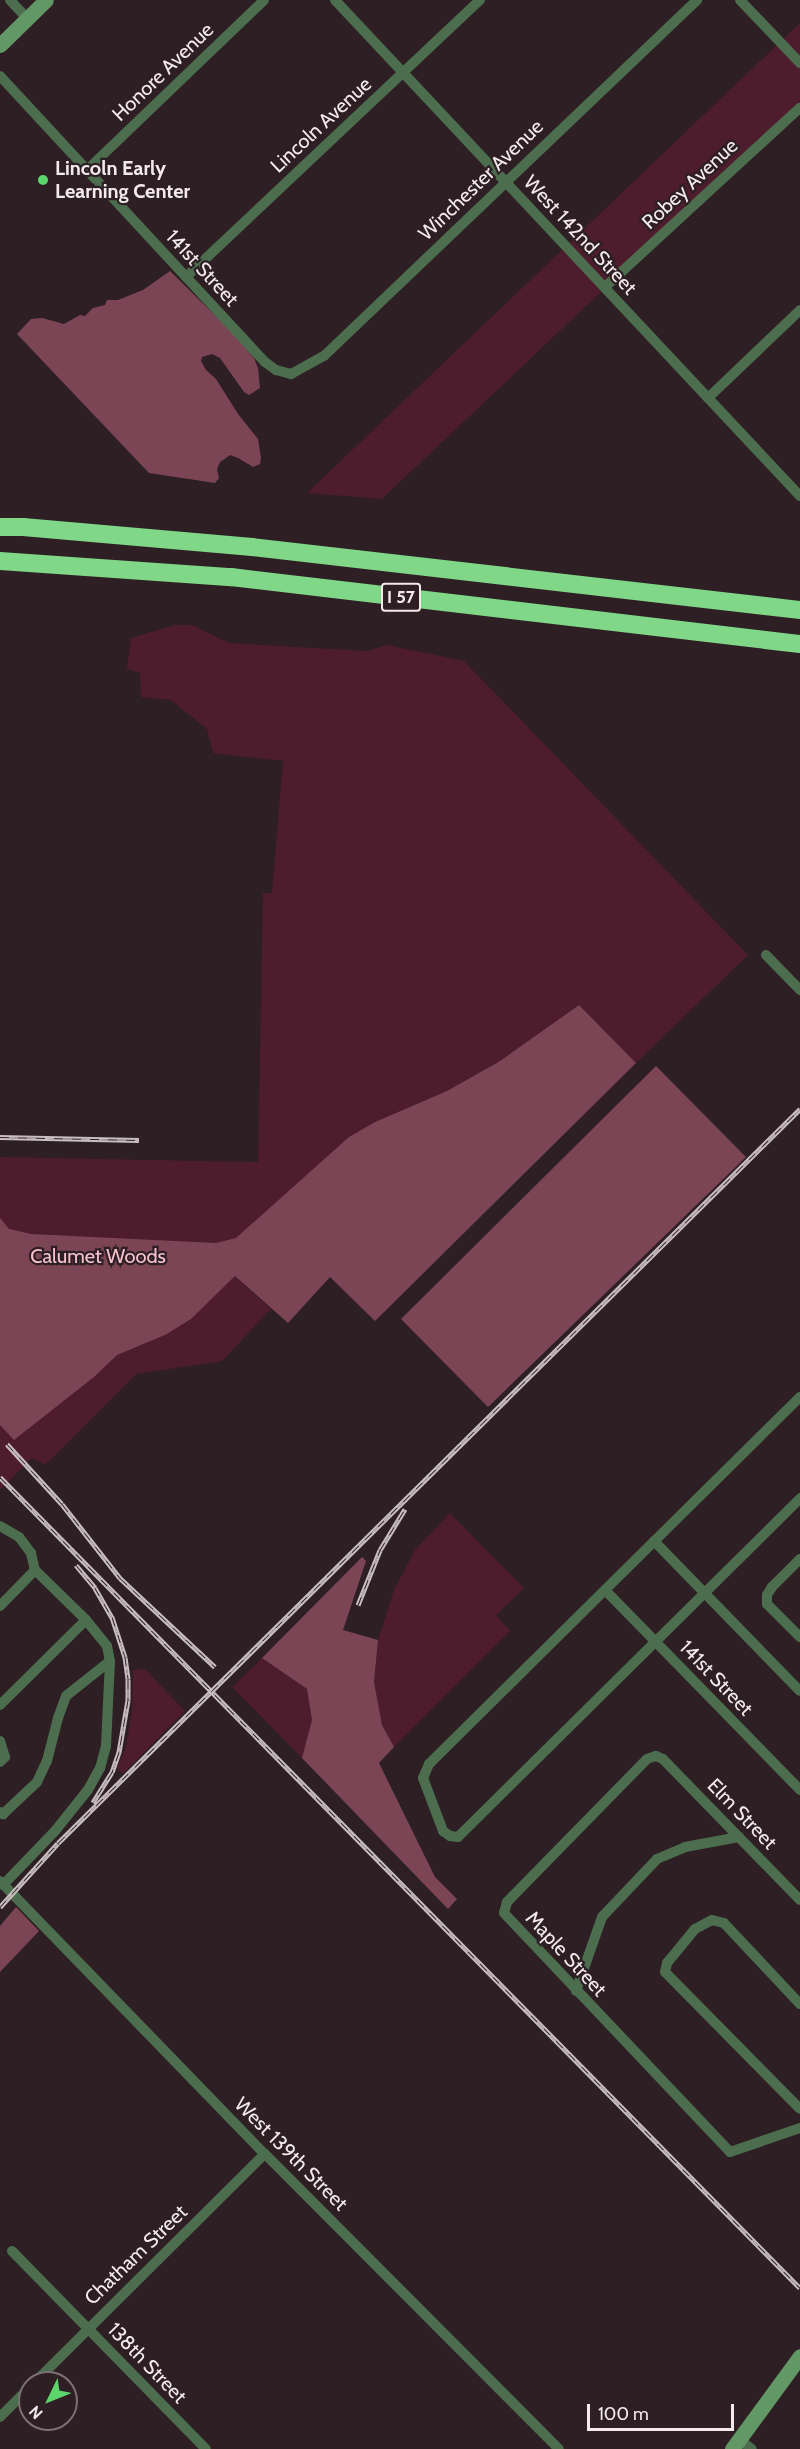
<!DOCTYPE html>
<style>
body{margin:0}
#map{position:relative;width:800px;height:2449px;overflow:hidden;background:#2d1f23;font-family:Cabin,sans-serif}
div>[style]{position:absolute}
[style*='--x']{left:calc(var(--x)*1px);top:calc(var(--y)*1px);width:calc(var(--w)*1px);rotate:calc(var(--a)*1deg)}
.green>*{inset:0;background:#4d1c2d}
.forest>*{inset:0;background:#7c4556}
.minor>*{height:10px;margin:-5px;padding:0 5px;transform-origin:5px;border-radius:5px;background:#4c6e4f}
.secondary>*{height:15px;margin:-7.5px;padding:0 7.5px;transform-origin:7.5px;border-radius:7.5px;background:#629866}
.motorway>*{height:18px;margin:-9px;padding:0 9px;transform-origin:9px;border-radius:9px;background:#80d788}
.rail>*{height:5px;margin-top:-2.5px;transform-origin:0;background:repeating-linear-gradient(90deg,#2d1f23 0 9px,#c9bec0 0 18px);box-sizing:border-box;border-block:2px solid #c9bec0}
.dots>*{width:16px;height:16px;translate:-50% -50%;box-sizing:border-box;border:3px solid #2d1f23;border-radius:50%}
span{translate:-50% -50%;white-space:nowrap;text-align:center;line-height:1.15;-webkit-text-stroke:4.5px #2d1f23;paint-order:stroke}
.shield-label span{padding:2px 4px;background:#2d1f23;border:2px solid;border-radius:4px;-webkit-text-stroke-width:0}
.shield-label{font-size:18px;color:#f4eaec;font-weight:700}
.street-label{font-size:20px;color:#f4eaec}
.poi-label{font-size:20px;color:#f4eaec;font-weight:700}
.left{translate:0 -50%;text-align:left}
.park-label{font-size:20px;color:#f8c2d0}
.north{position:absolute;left:18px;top:2371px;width:60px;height:60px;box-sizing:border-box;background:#2d1f23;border:2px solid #7d7073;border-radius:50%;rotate:227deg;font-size:16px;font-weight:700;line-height:24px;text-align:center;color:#f4eaec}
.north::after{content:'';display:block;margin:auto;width:21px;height:27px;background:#5cd56d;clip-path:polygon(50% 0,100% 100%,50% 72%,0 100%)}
.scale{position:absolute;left:587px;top:2404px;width:147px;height:27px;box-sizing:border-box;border:3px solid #f4eaec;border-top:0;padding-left:8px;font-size:18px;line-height:21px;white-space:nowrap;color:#f4eaec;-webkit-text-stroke:4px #2d1f23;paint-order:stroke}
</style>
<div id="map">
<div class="green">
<i style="clip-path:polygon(800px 23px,800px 104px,382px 499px,307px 493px)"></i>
<i style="clip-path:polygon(175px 625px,192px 625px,229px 643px,367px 651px,387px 645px,464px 661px,748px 955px,636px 1063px,579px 1005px,500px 1061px,447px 1091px,375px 1122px,349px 1137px,191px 1319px,235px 1276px,271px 1309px,222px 1361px,136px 1374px,45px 1465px,32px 1458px,0 1490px,0 1157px,258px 1162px,263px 893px,272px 893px,283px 761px,213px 753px,207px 729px,171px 700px,141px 697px,140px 673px,127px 669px,131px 638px)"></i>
<i style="clip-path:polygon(450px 1513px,524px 1588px,496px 1615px,510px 1631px,394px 1747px,382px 1725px,374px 1682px,378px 1640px,394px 1590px,415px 1550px)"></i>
<i style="clip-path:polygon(262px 1658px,307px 1689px,312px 1720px,302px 1758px,232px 1687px)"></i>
<i style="clip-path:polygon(145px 1669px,185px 1711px,123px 1774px,117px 1768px,126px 1747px,132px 1710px,133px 1670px)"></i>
</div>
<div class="forest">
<i style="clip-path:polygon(170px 271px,233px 333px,254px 358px,258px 368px,260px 388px,249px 395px,244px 392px,220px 358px,212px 354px,202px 357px,201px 361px,206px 370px,216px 379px,238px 414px,258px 439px,261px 458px,260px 464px,253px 467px,238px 458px,230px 455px,226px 458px,220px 462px,217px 469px,219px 478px,215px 483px,149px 473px,17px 334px,31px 319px,42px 318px,64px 324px,80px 315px,85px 316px,93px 308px,105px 305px,107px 300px,118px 300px,143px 290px)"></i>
<i style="clip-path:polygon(579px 1005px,636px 1063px,375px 1321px,330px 1277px,288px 1323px,235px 1276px,191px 1319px,165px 1335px,117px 1355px,94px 1377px,14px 1440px,0 1425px,0 1218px,9px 1229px,31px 1234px,216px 1243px,236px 1238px,349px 1137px,375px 1122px,447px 1091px,500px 1061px)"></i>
<i style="clip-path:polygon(656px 1066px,746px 1157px,488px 1407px,401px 1319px)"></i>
<i style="clip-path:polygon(362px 1557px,366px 1561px,343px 1630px,378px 1640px,374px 1682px,382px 1725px,394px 1747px,379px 1763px,435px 1877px,457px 1899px,448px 1909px,302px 1758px,312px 1720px,307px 1689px,262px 1658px)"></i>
<i style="clip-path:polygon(16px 1907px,39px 1931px,0 1972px,0 1926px)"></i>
</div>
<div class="minor">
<i style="--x:10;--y:0;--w:25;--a:47"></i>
<i style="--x:335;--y:0;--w:680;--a:46.85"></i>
<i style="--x:740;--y:0;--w:87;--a:46.4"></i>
<i style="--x:0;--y:76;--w:390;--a:47.2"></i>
<i style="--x:265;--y:362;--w:14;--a:36"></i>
<i style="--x:276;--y:370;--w:16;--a:15"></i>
<i style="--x:291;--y:374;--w:38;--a:-29"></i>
<i style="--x:324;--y:356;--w:516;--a:-43.66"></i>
<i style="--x:87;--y:170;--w:245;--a:-43.8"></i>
<i style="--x:186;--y:277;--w:404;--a:-43.3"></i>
<i style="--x:605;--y:287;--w:265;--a:-42.6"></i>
<i style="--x:708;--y:398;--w:127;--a:-43.7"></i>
<i style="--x:766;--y:955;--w:49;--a:45.8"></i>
<i style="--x:800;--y:1397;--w:522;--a:135.31"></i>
<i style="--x:429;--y:1764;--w:15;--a:113"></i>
<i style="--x:423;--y:1778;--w:57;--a:69.3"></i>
<i style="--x:443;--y:1831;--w:9;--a:36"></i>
<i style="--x:450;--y:1836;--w:8;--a:7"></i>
<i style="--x:458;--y:1837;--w:482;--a:-44.7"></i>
<i style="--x:0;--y:1526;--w:22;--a:30"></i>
<i style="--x:19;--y:1537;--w:20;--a:53"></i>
<i style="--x:31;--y:1553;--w:17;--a:77"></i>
<i style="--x:35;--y:1570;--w:71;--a:44.4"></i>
<i style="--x:86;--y:1620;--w:33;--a:51"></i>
<i style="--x:107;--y:1646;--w:15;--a:79"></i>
<i style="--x:110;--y:1661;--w:85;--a:92.7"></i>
<i style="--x:106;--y:1746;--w:23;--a:105"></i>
<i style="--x:100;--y:1768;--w:26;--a:119"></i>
<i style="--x:87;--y:1791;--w:51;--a:128.7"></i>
<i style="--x:55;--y:1831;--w:75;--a:133.9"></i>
<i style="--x:654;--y:1541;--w:209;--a:45.8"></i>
<i style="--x:800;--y:1559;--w:40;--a:135"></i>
<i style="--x:772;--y:1587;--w:9;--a:122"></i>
<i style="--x:767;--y:1595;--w:9;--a:90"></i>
<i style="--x:767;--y:1604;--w:47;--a:45"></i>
<i style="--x:606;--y:1591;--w:278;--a:45.7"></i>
<i style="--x:0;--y:1606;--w:50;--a:-45.8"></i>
<i style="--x:0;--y:1705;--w:121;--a:-44.7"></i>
<i style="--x:0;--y:1741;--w:17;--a:73"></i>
<i style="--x:5;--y:1757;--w:7;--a:135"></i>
<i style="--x:0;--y:1812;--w:4;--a:34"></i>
<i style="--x:3;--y:1814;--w:47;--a:-43.3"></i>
<i style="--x:37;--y:1782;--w:23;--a:-65"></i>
<i style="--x:47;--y:1761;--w:44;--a:-75.7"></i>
<i style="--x:58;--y:1718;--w:23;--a:-70"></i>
<i style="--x:66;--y:1696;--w:56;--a:-38.5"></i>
<i style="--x:0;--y:1881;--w:380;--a:45.9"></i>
<i style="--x:265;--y:2154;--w:416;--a:45.1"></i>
<i style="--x:800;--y:1900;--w:197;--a:-134.2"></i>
<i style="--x:663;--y:1759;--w:8;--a:-157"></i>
<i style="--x:656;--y:1756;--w:9;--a:162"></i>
<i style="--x:647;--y:1759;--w:200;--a:134.4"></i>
<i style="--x:507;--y:1902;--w:11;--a:105"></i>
<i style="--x:504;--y:1913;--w:329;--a:46.6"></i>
<i style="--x:730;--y:2152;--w:74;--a:-18.9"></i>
<i style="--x:576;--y:1991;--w:78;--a:-70.6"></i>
<i style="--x:602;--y:1917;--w:80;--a:-46.5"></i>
<i style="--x:657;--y:1859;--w:30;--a:-23"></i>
<i style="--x:685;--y:1847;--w:55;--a:-10.5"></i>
<i style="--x:800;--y:2004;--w:111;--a:-133.2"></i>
<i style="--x:724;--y:1923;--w:12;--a:-166"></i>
<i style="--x:712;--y:1920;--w:19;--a:152"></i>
<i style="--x:695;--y:1929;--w:44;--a:129.5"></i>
<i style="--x:667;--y:1963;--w:9;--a:103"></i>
<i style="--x:665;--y:1972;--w:192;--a:45.4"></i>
<i style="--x:12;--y:2251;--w:277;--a:45.6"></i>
<i style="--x:34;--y:2383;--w:325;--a:-44.8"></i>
<i style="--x:0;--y:2417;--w:42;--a:-45"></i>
<i style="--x:739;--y:2439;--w:16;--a:38"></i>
</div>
<div class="secondary">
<i style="--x:0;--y:45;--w:64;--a:-44.4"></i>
<i style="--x:732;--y:2449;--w:115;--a:-53.8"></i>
</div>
<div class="motorway">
<i style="--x:0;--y:527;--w:23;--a:0"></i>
<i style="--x:23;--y:527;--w:230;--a:5"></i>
<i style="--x:252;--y:547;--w:552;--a:6.56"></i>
<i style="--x:0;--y:561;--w:232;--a:4"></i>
<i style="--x:231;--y:577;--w:573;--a:6.72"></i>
</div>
<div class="rail">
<i style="--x:0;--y:1137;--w:139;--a:1.2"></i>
<i style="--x:7;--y:1444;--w:81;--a:47.5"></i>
<i style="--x:62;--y:1504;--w:94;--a:51.9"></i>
<i style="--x:120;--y:1578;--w:130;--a:43.1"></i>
<i style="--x:0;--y:1477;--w:1139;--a:45.39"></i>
<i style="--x:76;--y:1565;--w:30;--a:50"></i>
<i style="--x:95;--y:1588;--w:34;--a:60"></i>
<i style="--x:112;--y:1617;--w:42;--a:72"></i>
<i style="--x:125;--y:1657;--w:22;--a:82"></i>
<i style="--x:128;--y:1679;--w:21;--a:90"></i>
<i style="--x:128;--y:1700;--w:53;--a:99.8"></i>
<i style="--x:119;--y:1752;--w:21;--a:109"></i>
<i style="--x:112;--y:1772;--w:36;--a:122"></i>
<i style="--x:358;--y:1605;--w:59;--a:-68.2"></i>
<i style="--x:380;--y:1550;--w:48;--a:-58.6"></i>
<i style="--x:0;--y:1907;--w:86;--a:-47.8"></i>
<i style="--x:58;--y:1843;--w:1044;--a:-44.69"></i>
</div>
<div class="dots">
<i style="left:43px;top:180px;background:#5cd56d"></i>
</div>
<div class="shield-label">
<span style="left:401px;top:597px">I 57</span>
</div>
<div class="street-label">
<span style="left:163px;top:72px;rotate:-44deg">Honore Avenue</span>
<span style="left:321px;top:125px;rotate:-43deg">Lincoln Avenue</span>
<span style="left:481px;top:180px;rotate:-44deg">Winchester Avenue</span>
<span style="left:690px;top:184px;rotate:-43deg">Robey Avenue</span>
<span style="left:580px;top:235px;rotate:47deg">West 142nd Street</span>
<span style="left:202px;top:268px;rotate:47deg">141st Street</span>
<span style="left:716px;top:1678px;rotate:46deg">141st Street</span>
<span style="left:742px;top:1814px;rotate:46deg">Elm Street</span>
<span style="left:566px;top:1954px;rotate:47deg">Maple Street</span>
<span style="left:291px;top:2154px;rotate:45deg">West 139th Street</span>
<span style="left:136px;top:2255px;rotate:-44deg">Chatham Street</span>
<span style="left:147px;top:2363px;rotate:46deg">138th Street</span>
</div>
<div class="poi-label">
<span class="left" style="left:55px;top:180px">Lincoln Early<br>Learning Center</span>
</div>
<div class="park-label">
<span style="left:98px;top:1256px">Calumet Woods</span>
</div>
<div class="north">N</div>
<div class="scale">100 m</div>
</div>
